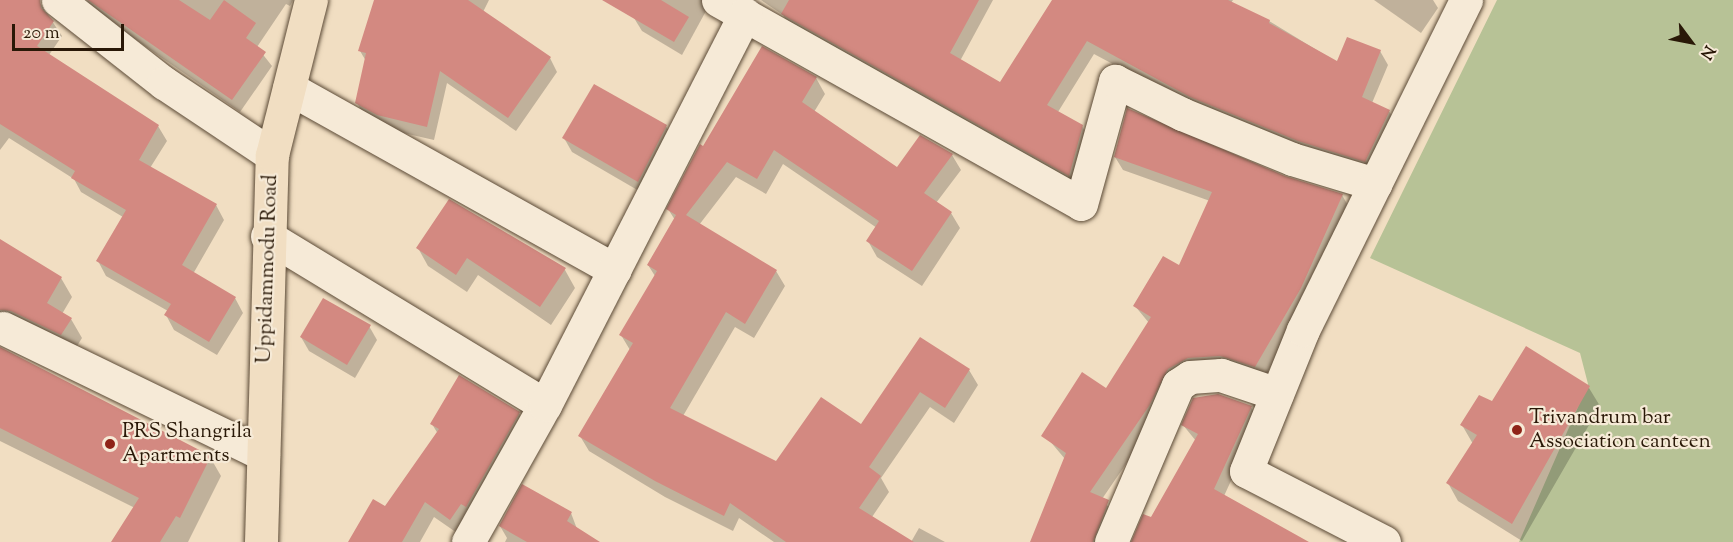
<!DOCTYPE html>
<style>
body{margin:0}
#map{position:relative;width:1733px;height:542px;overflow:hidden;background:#f1dec2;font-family:"Sorts Mill Goudy",serif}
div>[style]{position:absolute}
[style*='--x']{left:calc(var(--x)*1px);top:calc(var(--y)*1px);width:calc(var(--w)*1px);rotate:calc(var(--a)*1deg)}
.green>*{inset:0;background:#b7c296}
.shadow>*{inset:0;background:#0003}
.building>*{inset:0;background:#d38981}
.roads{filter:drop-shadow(0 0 2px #5b4a36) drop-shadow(0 0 2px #5b4a36)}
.minor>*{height:33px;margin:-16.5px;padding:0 16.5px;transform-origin:16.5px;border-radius:16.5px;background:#f6ead7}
.major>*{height:33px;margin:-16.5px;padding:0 16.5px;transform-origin:16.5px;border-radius:16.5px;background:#f1dec2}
.dots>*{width:16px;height:16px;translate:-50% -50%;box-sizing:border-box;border:3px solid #f6ead7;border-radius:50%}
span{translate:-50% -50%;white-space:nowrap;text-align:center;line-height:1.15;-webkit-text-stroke:4.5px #f6ead7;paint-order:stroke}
.street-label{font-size:21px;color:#291807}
.poi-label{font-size:21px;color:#291807}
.left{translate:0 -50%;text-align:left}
.north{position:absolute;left:1661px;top:12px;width:60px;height:60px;-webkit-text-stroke:4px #f6ead7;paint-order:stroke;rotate:122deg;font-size:16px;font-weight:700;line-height:24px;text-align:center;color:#291807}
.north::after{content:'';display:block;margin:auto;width:21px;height:27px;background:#291807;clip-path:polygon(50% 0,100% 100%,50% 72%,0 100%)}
.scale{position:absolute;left:12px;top:24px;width:112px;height:27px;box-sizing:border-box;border:3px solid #291807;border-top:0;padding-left:8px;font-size:18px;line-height:21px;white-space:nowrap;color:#291807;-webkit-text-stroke:4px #f6ead7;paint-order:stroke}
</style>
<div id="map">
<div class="green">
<i style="clip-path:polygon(1497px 0,1733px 0,1733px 542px,1519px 542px,1588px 384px,1580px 353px,1370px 258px)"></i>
</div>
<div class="shadow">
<i style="clip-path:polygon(0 0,38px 0,62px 36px,49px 55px,158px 126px,167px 141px,150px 168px,216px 205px,224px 220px,193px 274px,235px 298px,243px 313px,217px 355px,174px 330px,166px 315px,168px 311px,106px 276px,98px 261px,123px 217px,81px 192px,74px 179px,9px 138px,0 150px)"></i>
<i style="clip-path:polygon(87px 0,293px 0,290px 6px,286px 4px,257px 47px,272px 66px,240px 112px,93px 10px)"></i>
<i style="clip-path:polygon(375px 0,489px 0,483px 12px,550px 58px,557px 72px,516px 131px,447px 83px,434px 140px,386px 129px,365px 117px,357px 103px,366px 61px,360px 51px)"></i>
<i style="clip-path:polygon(645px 0,712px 0,682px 55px,642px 31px,634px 18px)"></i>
<i style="clip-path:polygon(761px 0,993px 0,960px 61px,1001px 84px,1054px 0,1233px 0,1231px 3px,1269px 21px,1338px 63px,1380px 51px,1388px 65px,1372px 103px,1389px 111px,1397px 124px,1373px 174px,1199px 110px,1094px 54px,1058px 112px,1082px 126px,1090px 140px,1077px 188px,790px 27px,783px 15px)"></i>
<i style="clip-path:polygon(1374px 0,1433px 0,1438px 8px,1421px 33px)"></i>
<i style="clip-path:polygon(816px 78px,825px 94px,814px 112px,898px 169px,952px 155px,961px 170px,936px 203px,951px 213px,960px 228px,922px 286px,877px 257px,868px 241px,877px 228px,783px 164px,766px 194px,736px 177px,699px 225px,776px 271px,785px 286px,754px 338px,735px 327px,683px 416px,777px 463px,861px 426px,920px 339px,969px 370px,978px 385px,954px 423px,930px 407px,881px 478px,889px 492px,872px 517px,911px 542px,919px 528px,945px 542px,774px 542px,739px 518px,733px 531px,665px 497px,589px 451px,580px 436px,630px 350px,621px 335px,655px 276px,648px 265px,675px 220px,668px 209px,704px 148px)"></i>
<i style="clip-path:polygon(666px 126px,674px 140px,646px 195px,572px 152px,564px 138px)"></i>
<i style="clip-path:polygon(1115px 157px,1284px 178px,1342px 195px,1350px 209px,1308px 302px,1263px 380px,1228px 369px,1156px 420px,1102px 499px,1115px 515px,1104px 542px,1032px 542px,1065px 459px,1049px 440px,1107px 390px,1149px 323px,1135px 306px,1180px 267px,1210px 201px,1123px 170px)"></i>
<i style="clip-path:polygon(0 241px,61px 278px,72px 297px,62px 314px,71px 319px,82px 338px,72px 354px,0 337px)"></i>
<i style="clip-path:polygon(418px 248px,565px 270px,575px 288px,551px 325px,478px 275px,467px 292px,428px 266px)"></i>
<i style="clip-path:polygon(369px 326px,377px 340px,355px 378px,309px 351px,301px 337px)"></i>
<i style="clip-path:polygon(0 348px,210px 457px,221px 476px,188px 542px,113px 542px,135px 508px,0 441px)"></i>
<i style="clip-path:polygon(1589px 388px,1600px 406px,1522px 541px,1458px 501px,1448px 483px,1473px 444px,1462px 425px,1492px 403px)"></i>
<i style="clip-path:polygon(1251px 407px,1259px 420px,1224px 496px,1284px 542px,1131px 542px,1151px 518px,1196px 441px,1183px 425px)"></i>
<i style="clip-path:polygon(519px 413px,528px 429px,460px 535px,434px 517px,420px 542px,350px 542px,385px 508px,438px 434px,432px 424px)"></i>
<i style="clip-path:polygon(571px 513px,577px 529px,597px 542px,505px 542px,507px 538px,500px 526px)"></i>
</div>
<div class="building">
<i style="clip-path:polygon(0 0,40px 0,41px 8px,54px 21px,37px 46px,159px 125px,139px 160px,217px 204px,182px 265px,236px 297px,209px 342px,164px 315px,171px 304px,96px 261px,126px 210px,71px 178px,75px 171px,0 124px)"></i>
<i style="clip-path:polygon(88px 0,179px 0,210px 20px,224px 0,256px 23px,246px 38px,266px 52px,232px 100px)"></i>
<i style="clip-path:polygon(374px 0,468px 0,551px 57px,508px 118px,440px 71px,427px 127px,377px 115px,355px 103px,366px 53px,358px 51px)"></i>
<i style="clip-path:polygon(602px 0,661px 0,689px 17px,674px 42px)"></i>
<i style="clip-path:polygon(789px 0,979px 0,950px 53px,1000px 82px,1052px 0,1228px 0,1270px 20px,1269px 23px,1337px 61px,1347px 37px,1381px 50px,1362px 97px,1390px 110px,1365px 162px,1298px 141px,1190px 97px,1087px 41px,1047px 105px,1083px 125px,1069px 176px,781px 14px)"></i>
<i style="clip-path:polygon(762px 46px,817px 77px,802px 102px,897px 167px,920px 135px,953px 154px,924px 193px,952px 212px,912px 271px,866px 241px,879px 221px,774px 150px,757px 179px,727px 162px,686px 215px,777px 270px,745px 324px,726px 312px,670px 408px,776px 461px,821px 397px,861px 424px,920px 337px,970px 369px,945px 408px,920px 392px,869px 467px,881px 476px,859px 508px,914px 542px,786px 542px,730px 503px,724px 516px,655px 481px,578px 436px,633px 343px,619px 335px,657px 271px,647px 265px,676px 215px,666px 209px,700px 144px,703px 146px)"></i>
<i style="clip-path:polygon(594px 84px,667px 125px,638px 182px,562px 138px)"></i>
<i style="clip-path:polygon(1127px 108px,1285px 176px,1343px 194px,1301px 288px,1255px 367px,1220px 356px,1188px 358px,1168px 369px,1149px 406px,1090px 492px,1109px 500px,1093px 542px,1030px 542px,1066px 453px,1041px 436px,1082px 372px,1106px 388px,1151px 317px,1133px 306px,1163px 256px,1179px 265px,1212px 192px,1114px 157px)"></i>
<i style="clip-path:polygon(449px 199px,566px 268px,540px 307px,467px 258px,456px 275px,416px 248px)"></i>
<i style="clip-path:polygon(0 239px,62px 277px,47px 303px,72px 318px,61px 335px,11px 311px,0 310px)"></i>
<i style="clip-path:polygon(323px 298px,371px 325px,347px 365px,300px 337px)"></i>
<i style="clip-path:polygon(1526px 346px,1590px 386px,1512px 524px,1446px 483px,1477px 435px,1460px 425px,1479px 395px,1492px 401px)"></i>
<i style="clip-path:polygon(0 347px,211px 456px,180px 518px,176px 516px,160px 542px,111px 542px,139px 498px,0 428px)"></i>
<i style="clip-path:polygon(459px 375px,520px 412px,466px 507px,461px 504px,450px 520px,425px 502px,402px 542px,348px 542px,373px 499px,385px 506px,439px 429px,430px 424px)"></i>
<i style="clip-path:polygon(1218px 394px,1252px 406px,1214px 489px,1309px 542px,1131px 542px,1143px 514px,1151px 517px,1198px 434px,1181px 425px,1193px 398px)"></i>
<i style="clip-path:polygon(522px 484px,572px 512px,567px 521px,600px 542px,527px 542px,499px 526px)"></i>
</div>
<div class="roads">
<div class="minor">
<i style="--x:58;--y:0;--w:135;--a:38.1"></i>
<i style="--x:164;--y:83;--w:130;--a:33.7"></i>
<i style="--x:718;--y:0;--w:416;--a:29.3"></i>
<i style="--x:1081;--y:204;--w:128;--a:-74.5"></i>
<i style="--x:1115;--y:81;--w:75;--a:26.2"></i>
<i style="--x:1182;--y:114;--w:119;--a:22.2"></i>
<i style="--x:1292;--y:159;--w:87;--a:16.8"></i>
<i style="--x:289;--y:88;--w:373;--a:29.2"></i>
<i style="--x:267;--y:236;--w:325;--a:31.3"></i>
<i style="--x:3;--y:328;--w:289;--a:25.9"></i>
<i style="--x:468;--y:542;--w:157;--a:-60.7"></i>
<i style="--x:545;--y:405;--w:439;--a:-62.9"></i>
<i style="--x:1111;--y:542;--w:171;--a:-66.9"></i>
<i style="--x:1178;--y:385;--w:14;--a:-34"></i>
<i style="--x:1190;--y:377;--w:31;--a:-4"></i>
<i style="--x:1221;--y:375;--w:59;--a:18.7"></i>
<i style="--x:1384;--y:542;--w:155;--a:-152.8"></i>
<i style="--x:1246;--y:471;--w:152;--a:-68"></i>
<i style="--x:1303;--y:330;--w:368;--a:-63.7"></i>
</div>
<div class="major">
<i style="--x:261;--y:542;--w:387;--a:-88.4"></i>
<i style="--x:272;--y:155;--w:160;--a:-75.9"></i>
</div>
</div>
<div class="dots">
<i style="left:1517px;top:430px;background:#8f2418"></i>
<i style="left:110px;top:444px;background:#8f2418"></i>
</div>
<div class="street-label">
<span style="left:268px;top:269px;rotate:-88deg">Uppidammodu Road</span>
</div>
<div class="poi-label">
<span class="left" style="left:1529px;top:430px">Trivandrum bar<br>Association canteen</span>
<span class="left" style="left:122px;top:444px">PRS Shangrila<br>Apartments</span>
</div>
<div class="north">N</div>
<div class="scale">20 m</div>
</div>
